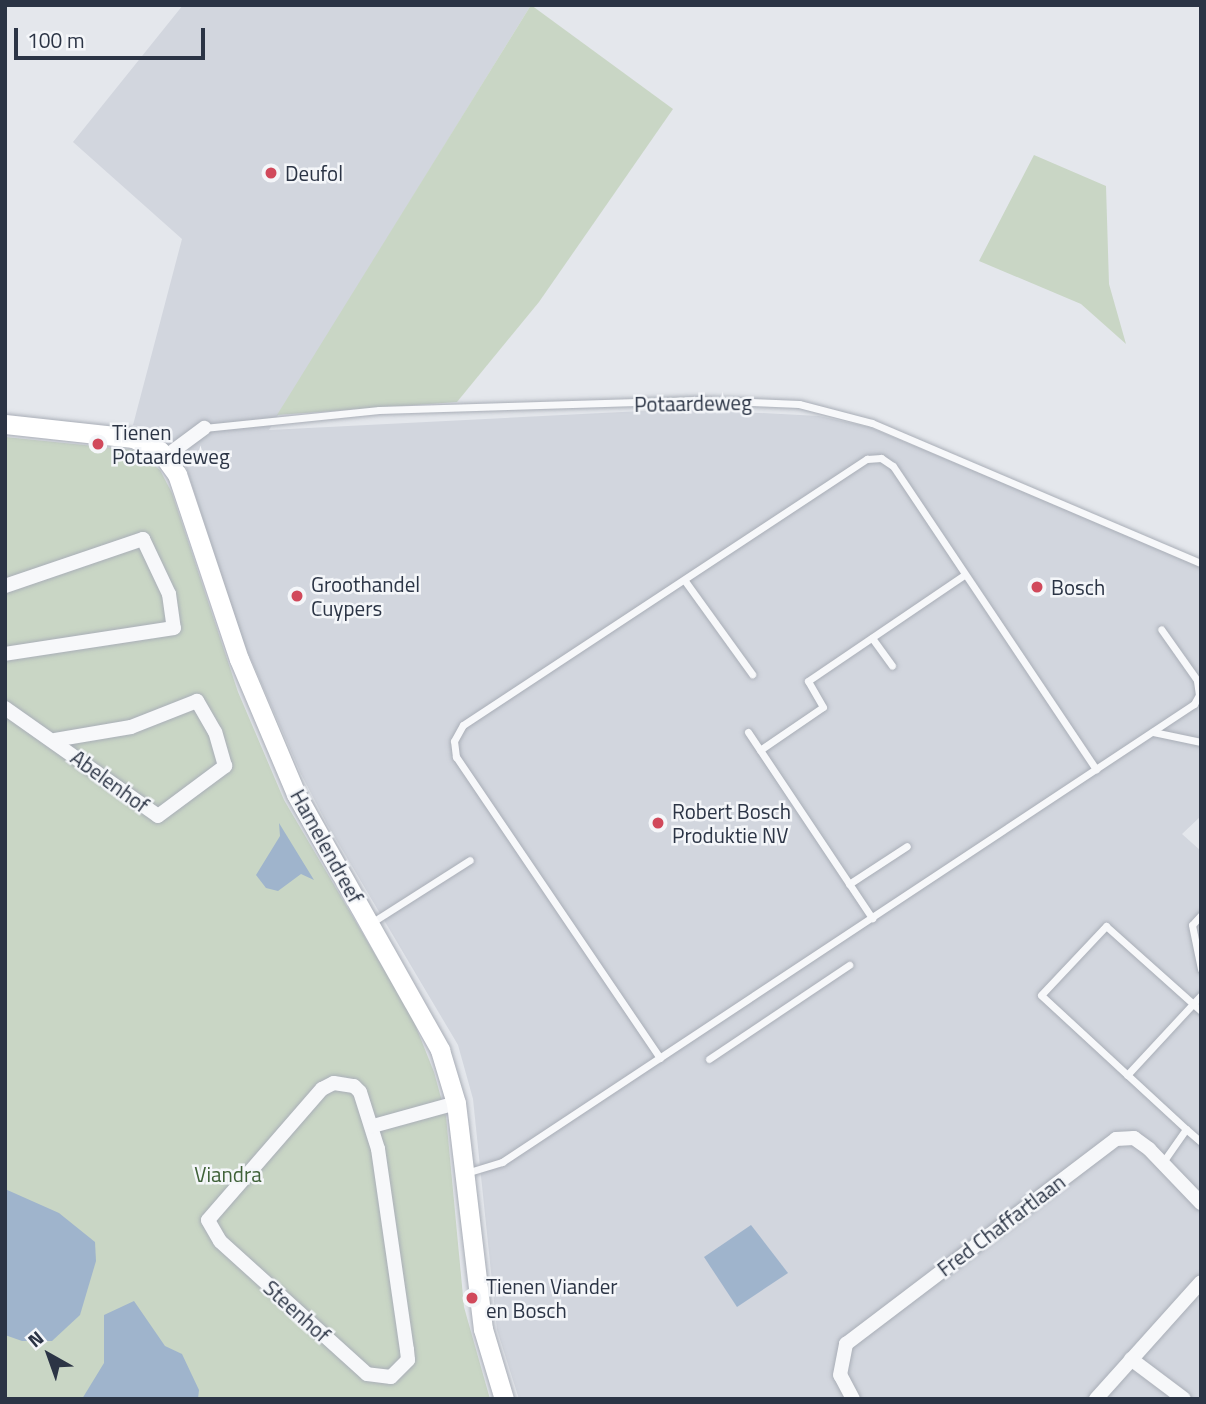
<!DOCTYPE html>
<style>
body{margin:0}
#map{position:relative;width:1206px;height:1404px;overflow:hidden;background:#e4e7ec;font-family:"Titillium Web",sans-serif}
div>[style]{position:absolute}
[style*='--x']{left:calc(var(--x)*1px);top:calc(var(--y)*1px);width:calc(var(--w)*1px);rotate:calc(var(--a)*1deg)}
.built>*{inset:0;background:#d2d6de}
.green>*{inset:0;background:#c9d6c5}
.water>*{inset:0;background:#9fb4cc}
.roads{filter:drop-shadow(0 0 2px #a9aeb7) drop-shadow(0 0 2px #a9aeb7)}
.lane>*{height:7px;margin:-3.5px;padding:0 3.5px;transform-origin:3.5px;border-radius:3.5px;background:#f7f8fa}
.street>*{height:14px;margin:-7px;padding:0 7px;transform-origin:7px;border-radius:7px;background:#f7f8fa}
.secondary>*{height:19px;margin:-9.5px;padding:0 9.5px;transform-origin:9.5px;border-radius:9.5px;background:#fff}
.dots>*{width:19px;height:19px;translate:-50% -50%;box-sizing:border-box;border:4px solid #f4f6f9;border-radius:50%}
span{translate:-50% -50%;white-space:nowrap;text-align:center;line-height:1.15;-webkit-text-stroke:5px #f4f6f9;paint-order:stroke}
.poi-label{font-size:21px;color:#2b3445}
.left{translate:0 -50%;text-align:left}
.street-label{font-size:21px;color:#2b3445}
.park-label{font-size:21px;color:#3f6138}
.frame{position:absolute;inset:0;border:7px solid #2b3445;pointer-events:none}
.north{position:absolute;left:14px;top:1320px;width:70px;height:70px;-webkit-text-stroke:5px #f4f6f9;paint-order:stroke;rotate:320deg;font-size:19px;font-weight:700;line-height:28px;text-align:center;color:#2b3445}
.north::after{content:'';display:block;margin:auto;width:24px;height:32px;background:#2b3445;clip-path:polygon(50% 0,100% 100%,50% 72%,0 100%)}
.scale{position:absolute;left:14px;top:28px;width:191px;height:32px;box-sizing:border-box;border:4px solid #2b3445;border-top:0;padding-left:9px;font-size:21px;line-height:24px;white-space:nowrap;color:#2b3445;-webkit-text-stroke:5px #f4f6f9;paint-order:stroke}
</style>
<div id="map">
<div class="built">
<i style="clip-path:polygon(183px 5px,531px 5px,269px 430px,681px 409px,819px 416px,869px 427px,1201px 565px,1201px 816px,1182px 834px,1201px 851px,1201px 1399px,519px 1399px,497px 1330px,473px 1099px,458px 1045px,327px 824px,301px 774px,243px 641px,184px 461px,151px 428px,133px 425px,182px 239px,73px 142px)"></i>
</div>
<div class="green">
<i style="clip-path:polygon(531px 5px,673px 109px,539px 302px,457px 402px,277px 415px)"></i>
<i style="clip-path:polygon(1034px 155px,1106px 186px,1109px 284px,1126px 344px,1081px 304px,979px 261px)"></i>
<i style="clip-path:polygon(5px 437px,134px 450px,160px 470px,172px 493px,238px 692px,284px 800px,412px 1017px,434px 1072px,446px 1116px,464px 1307px,490px 1399px,5px 1399px)"></i>
</div>
<div class="water">
<i style="clip-path:polygon(279px 823px,314px 880px,301px 874px,278px 891px,266px 888px,256px 875px,280px 836px)"></i>
<i style="clip-path:polygon(5px 1189px,59px 1213px,95px 1242px,96px 1261px,80px 1315px,52px 1341px,22px 1341px,5px 1335px)"></i>
<i style="clip-path:polygon(751px 1225px,788px 1273px,737px 1307px,704px 1257px)"></i>
<i style="clip-path:polygon(134px 1301px,165px 1346px,182px 1354px,199px 1390px,198px 1399px,82px 1399px,104px 1363px,104px 1315px)"></i>
</div>
<div class="roads">
<div class="lane">
<i style="--x:204;--y:428;--w:176;--a:-5.9"></i>
<i style="--x:379;--y:410;--w:322;--a:-1.8"></i>
<i style="--x:701;--y:400;--w:98;--a:2.3"></i>
<i style="--x:799;--y:404;--w:75;--a:14.6"></i>
<i style="--x:872;--y:423;--w:358;--a:23.1"></i>
<i style="--x:685;--y:581;--w:115;--a:54.2"></i>
<i style="--x:872;--y:638;--w:34;--a:54"></i>
<i style="--x:748;--y:732;--w:224;--a:56.3"></i>
<i style="--x:1153;--y:732;--w:49;--a:11.8"></i>
<i style="--x:760;--y:750;--w:76;--a:-34.3"></i>
<i style="--x:823;--y:707;--w:30;--a:-120"></i>
<i style="--x:808;--y:681;--w:189;--a:-34.2"></i>
<i style="--x:849;--y:884;--w:69;--a:-33.2"></i>
<i style="--x:1201;--y:915;--w:13;--a:132"></i>
<i style="--x:1192;--y:925;--w:45;--a:78.4"></i>
<i style="--x:371;--y:923;--w:117;--a:-32.5"></i>
<i style="--x:660;--y:1058;--w:364;--a:-124.1"></i>
<i style="--x:456;--y:757;--w:16;--a:-97"></i>
<i style="--x:454;--y:741;--w:18;--a:-61"></i>
<i style="--x:463;--y:725;--w:484;--a:-33.4"></i>
<i style="--x:867;--y:459;--w:14;--a:-4"></i>
<i style="--x:881;--y:458;--w:14;--a:34"></i>
<i style="--x:893;--y:466;--w:365;--a:56.2"></i>
<i style="--x:709;--y:1059;--w:169;--a:-33.9"></i>
<i style="--x:1127;--y:1075;--w:109;--a:-47.2"></i>
<i style="--x:1186;--y:1129;--w:20;--a:41"></i>
<i style="--x:1163;--y:1162;--w:40;--a:-55.1"></i>
<i style="--x:1186;--y:1129;--w:197;--a:-137.3"></i>
<i style="--x:1041;--y:995;--w:95;--a:-46.7"></i>
<i style="--x:1106;--y:926;--w:127;--a:41.8"></i>
<i style="--x:466;--y:1173;--w:38;--a:-17"></i>
<i style="--x:502;--y:1162;--w:830;--a:-33.5"></i>
<i style="--x:1194;--y:704;--w:10;--a:-61"></i>
<i style="--x:1199;--y:695;--w:15;--a:-98"></i>
<i style="--x:1197;--y:680;--w:62;--a:-125.2"></i>
</div>
<div class="street">
<i style="--x:165;--y:457;--w:49;--a:-36.6"></i>
<i style="--x:5;--y:586;--w:146;--a:-18.8"></i>
<i style="--x:143;--y:539;--w:61;--a:64.7"></i>
<i style="--x:169;--y:594;--w:34;--a:82"></i>
<i style="--x:174;--y:628;--w:171;--a:171.3"></i>
<i style="--x:5;--y:708;--w:187;--a:35.2"></i>
<i style="--x:158;--y:816;--w:84;--a:-36.7"></i>
<i style="--x:225;--y:766;--w:35;--a:-106"></i>
<i style="--x:215;--y:732;--w:36;--a:-120"></i>
<i style="--x:197;--y:701;--w:71;--a:158.5"></i>
<i style="--x:131;--y:727;--w:77;--a:170.3"></i>
<i style="--x:334;--y:1083;--w:20;--a:9"></i>
<i style="--x:354;--y:1086;--w:8;--a:45"></i>
<i style="--x:360;--y:1092;--w:60;--a:72.5"></i>
<i style="--x:378;--y:1149;--w:203;--a:81.8"></i>
<i style="--x:407;--y:1350;--w:10;--a:84"></i>
<i style="--x:408;--y:1360;--w:24;--a:135"></i>
<i style="--x:391;--y:1377;--w:24;--a:-173"></i>
<i style="--x:367;--y:1374;--w:198;--a:-137.9"></i>
<i style="--x:220;--y:1241;--w:24;--a:-120"></i>
<i style="--x:208;--y:1220;--w:174;--a:-49"></i>
<i style="--x:322;--y:1089;--w:13;--a:-27"></i>
<i style="--x:373;--y:1126;--w:86;--a:-15.5"></i>
<i style="--x:1131;--y:1359;--w:66;--a:37"></i>
<i style="--x:853;--y:1399;--w:27;--a:-118"></i>
<i style="--x:840;--y:1375;--w:32;--a:-79"></i>
<i style="--x:846;--y:1344;--w:339;--a:-37.2"></i>
<i style="--x:1116;--y:1139;--w:18;--a:-3"></i>
<i style="--x:1134;--y:1138;--w:19;--a:36"></i>
<i style="--x:1149;--y:1149;--w:75;--a:46.1"></i>
<i style="--x:1096;--y:1399;--w:157;--a:-48.1"></i>
</div>
<div class="secondary">
<i style="--x:5;--y:424;--w:129;--a:6.2"></i>
<i style="--x:133;--y:438;--w:30;--a:26"></i>
<i style="--x:160;--y:451;--w:29;--a:54"></i>
<i style="--x:177;--y:474;--w:195;--a:71.5"></i>
<i style="--x:239;--y:659;--w:147;--a:67.1"></i>
<i style="--x:296;--y:794;--w:294;--a:60.6"></i>
<i style="--x:440;--y:1050;--w:55;--a:73.2"></i>
<i style="--x:456;--y:1103;--w:228;--a:83.2"></i>
<i style="--x:483;--y:1329;--w:73;--a:73.3"></i>
</div>
</div>
<div class="dots">
<i style="left:271px;top:173px;background:#d1495b"></i>
<i style="left:98px;top:444px;background:#d1495b"></i>
<i style="left:1037px;top:587px;background:#d1495b"></i>
<i style="left:297px;top:596px;background:#d1495b"></i>
<i style="left:658px;top:823px;background:#d1495b"></i>
<i style="left:472px;top:1298px;background:#d1495b"></i>
</div>
<div class="poi-label">
<span class="left" style="left:285px;top:173px">Deufol</span>
<span class="left" style="left:112px;top:444px">Tienen<br>Potaardeweg</span>
<span class="left" style="left:311px;top:596px">Groothandel<br>Cuypers</span>
<span class="left" style="left:1051px;top:587px">Bosch</span>
<span class="left" style="left:672px;top:823px">Robert Bosch<br>Produktie NV</span>
<span class="left" style="left:486px;top:1298px">Tienen Viander<br>en Bosch</span>
</div>
<div class="street-label">
<span style="left:693px;top:403px;rotate:-1deg">Potaardeweg</span>
<span style="left:110px;top:781px;rotate:36deg">Abelenhof</span>
<span style="left:327px;top:846px;rotate:61deg">Hamelendreef</span>
<span style="left:1001px;top:1225px;rotate:-37deg">Fred Chaffartlaan</span>
<span style="left:297px;top:1311px;rotate:42deg">Steenhof</span>
</div>
<div class="park-label">
<span style="left:228px;top:1174px">Viandra</span>
</div>
<div class="frame"></div>
<div class="north">N</div>
<div class="scale">100 m</div>
</div>
